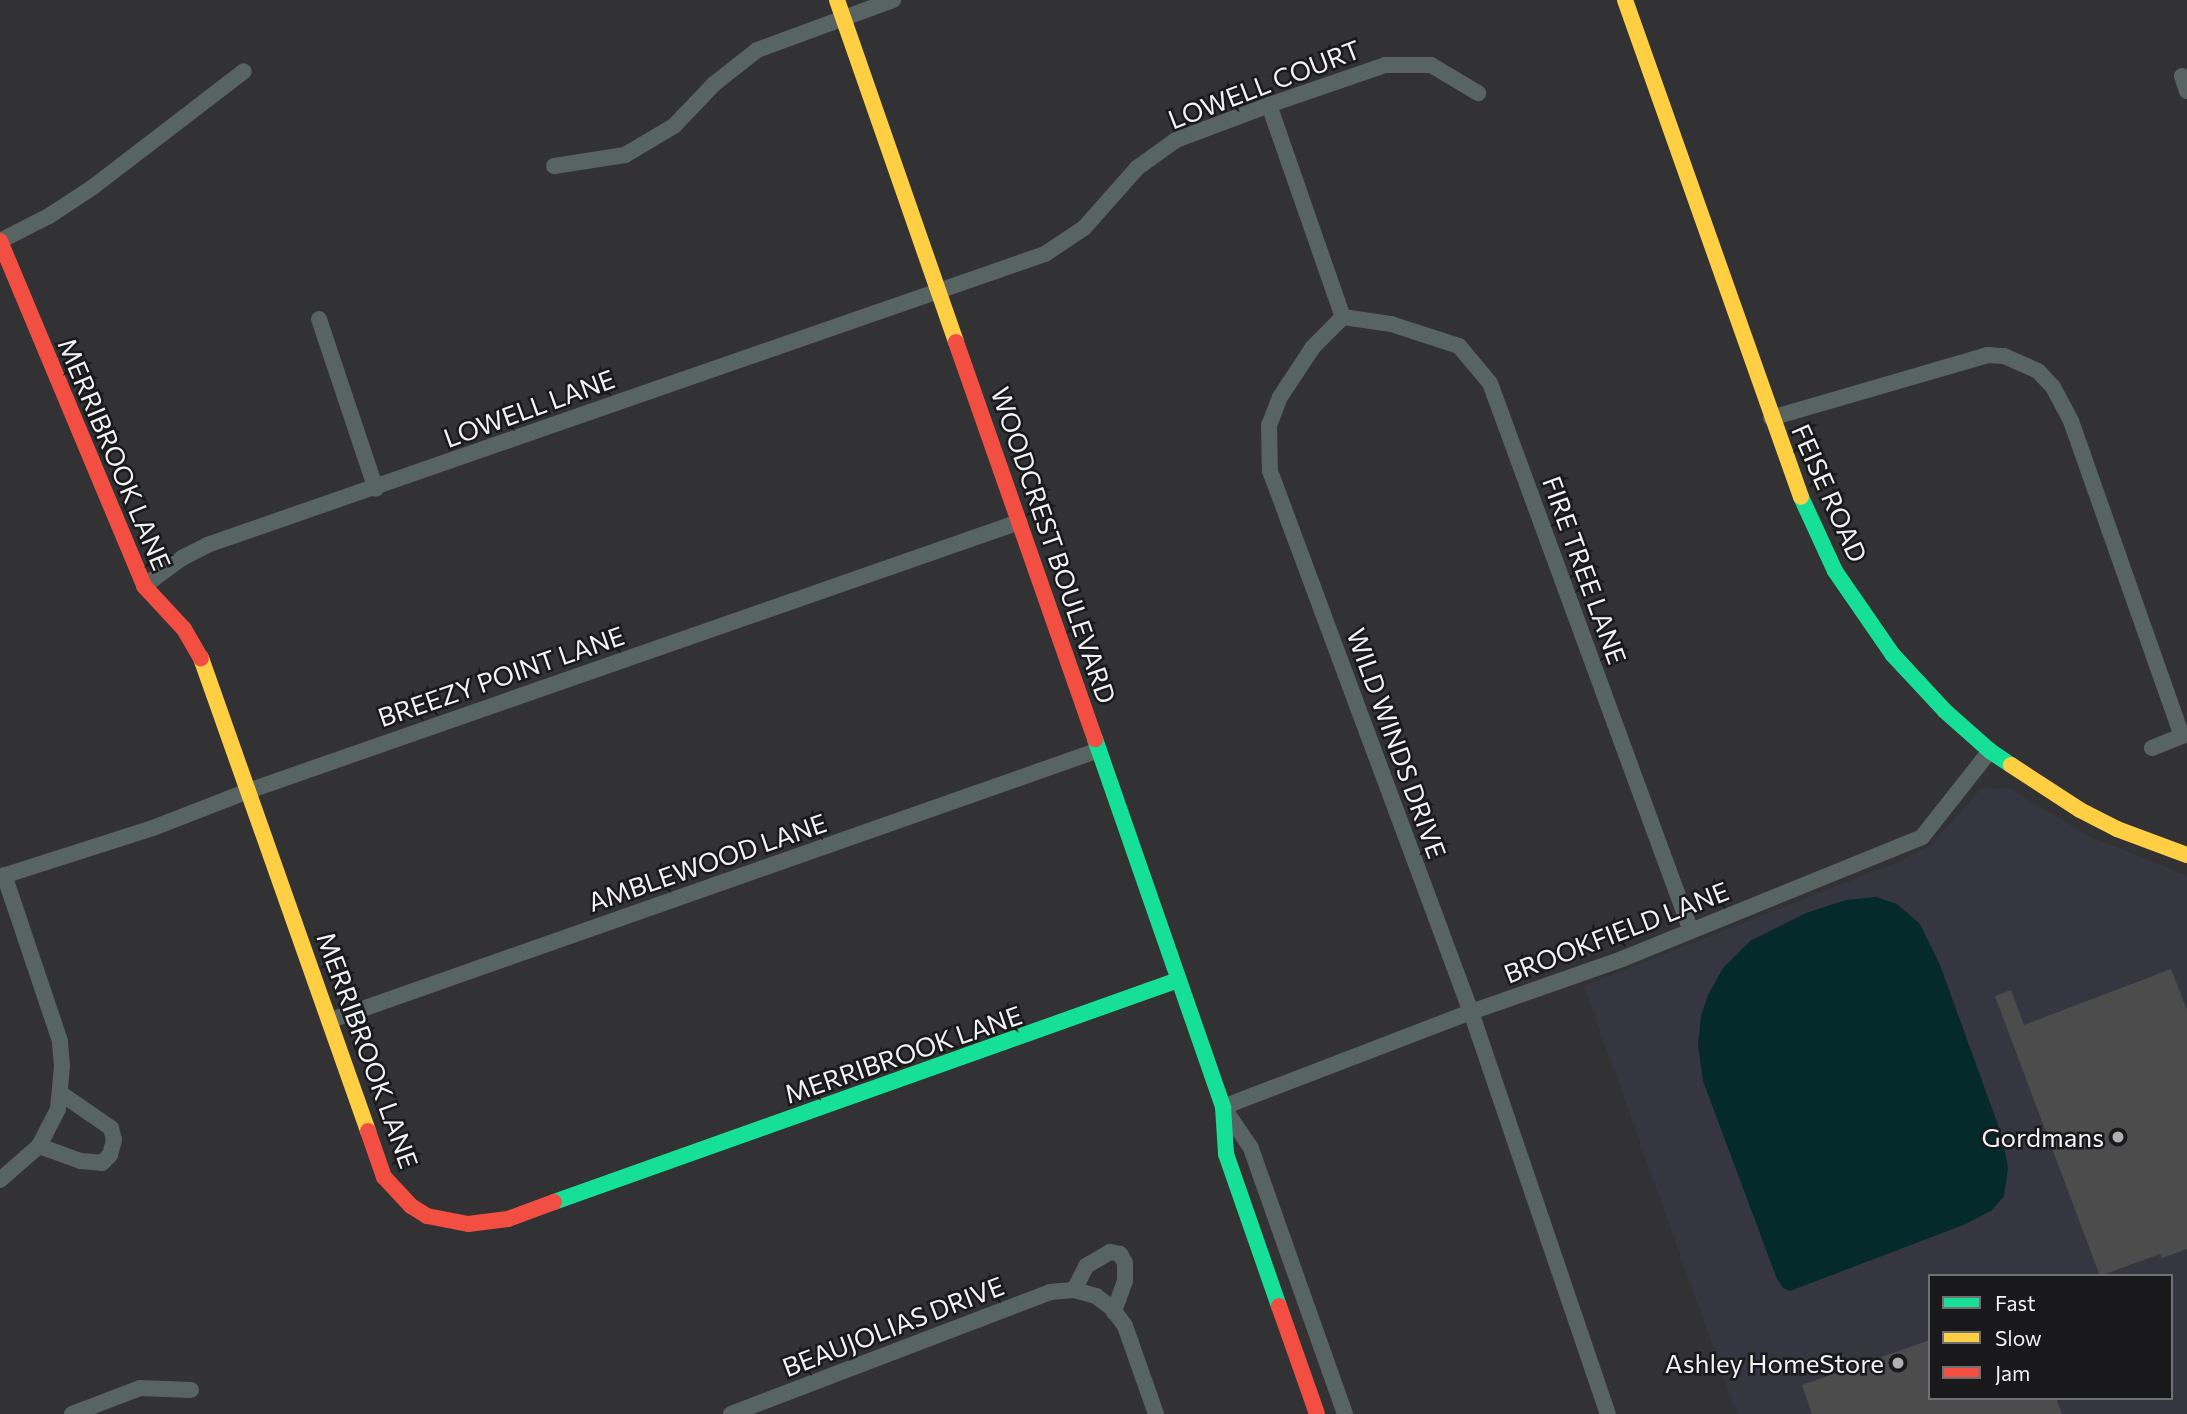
<!DOCTYPE html>
<style>
body{margin:0}
#map{position:relative;width:2187px;height:1414px;overflow:hidden;background:#323235;font-family:Commissioner,sans-serif}
div>[style]{position:absolute}
[style*='--x']{left:calc(var(--x)*1px);top:calc(var(--y)*1px);width:calc(var(--w)*1px);rotate:calc(var(--a)*1deg)}
.built>*{inset:0;background:#363640}
.water>*{inset:0;background:#042a2c}
.building>*{inset:0;background:#4d4c4d}
.street>*{height:16px;margin:-8px;padding:0 8px;transform-origin:8px;border-radius:8px;background:#576461}
.fast>*{height:16px;margin:-8px;padding:0 8px;transform-origin:8px;border-radius:8px;background:#16e098}
.slow>*{height:16px;margin:-8px;padding:0 8px;transform-origin:8px;border-radius:8px;background:#ffcf43}
.jam>*{height:16px;margin:-8px;padding:0 8px;transform-origin:8px;border-radius:8px;background:#f24e42}
.dots>*{width:19px;height:19px;translate:-50% -50%;box-sizing:border-box;border:4px solid #19191c;border-radius:50%}
span{translate:-50% -50%;white-space:nowrap;text-align:center;line-height:1.15;-webkit-text-stroke:5px #19191c;paint-order:stroke}
.street-label{font-size:26px;color:#f2f2f5}
.poi-label{font-size:26px;color:#f2f2f5}
.right{translate:-100% -50%;text-align:right}
.legend{position:absolute;left:1928px;top:1274px;width:245px;height:126px;box-sizing:border-box;background:#19191c;border:2px solid #707073;margin:0;padding:9px 12px;list-style:none;font-size:21px;color:#f2f2f5}
.legend li{display:flex;align-items:center;gap:14px;height:35px}
.legend b{width:35px;border:2px solid #707073}
</style>
<div id="map">
<div class="built">
<i style="clip-path:polygon(evenodd,1986px 788px,2010px 789px,2089px 836px,2187px 876px,2187px 1414px,1737px 1414px,1584px 986px,1895px 863px,1932px 844px,1980px 790px,1986px 788px,1930px 1276px,2171px 1276px,2171px 1398px,1930px 1398px,1930px 1276px)"></i>
</div>
<div class="water">
<i style="clip-path:polygon(1876px 897px,1897px 904px,1920px 924px,1940px 965px,2002px 1136px,2008px 1168px,2004px 1196px,1992px 1210px,1966px 1224px,1790px 1291px,1783px 1288px,1777px 1279px,1703px 1081px,1698px 1045px,1701px 1016px,1708px 995px,1723px 968px,1750px 941px,1806px 913px,1846px 900px)"></i>
</div>
<div class="building">
<i style="clip-path:polygon(2171px 969px,2187px 1010px,2187px 1249px,2162px 1258px,2160px 1254px,2100px 1276px,1995px 996px,2011px 990px,2024px 1025px)"></i>
<i style="clip-path:polygon(1930px 1340px,1930px 1398px,2056px 1398px,2062px 1414px,1812px 1414px,1802px 1385px)"></i>
</div>
<div class="street">
<i style="--x:2182;--y:76;--w:16;--a:72"></i>
<i style="--x:1269;--y:105;--w:225;--a:70.8"></i>
<i style="--x:1343;--y:317;--w:42;--a:135"></i>
<i style="--x:1313;--y:347;--w:60;--a:123.4"></i>
<i style="--x:1280;--y:397;--w:30;--a:111"></i>
<i style="--x:1269;--y:425;--w:46;--a:88.8"></i>
<i style="--x:1270;--y:471;--w:577;--a:69.62"></i>
<i style="--x:1471;--y:1012;--w:425;--a:71.2"></i>
<i style="--x:554;--y:166;--w:72;--a:-8.8"></i>
<i style="--x:625;--y:155;--w:57;--a:-30.6"></i>
<i style="--x:674;--y:126;--w:58;--a:-46.4"></i>
<i style="--x:714;--y:84;--w:55;--a:-38.3"></i>
<i style="--x:757;--y:50;--w:145;--a:-20.2"></i>
<i style="--x:2;--y:240;--w:53;--a:-27.1"></i>
<i style="--x:49;--y:216;--w:53;--a:-33.4"></i>
<i style="--x:93;--y:187;--w:190;--a:-37.5"></i>
<i style="--x:1343;--y:317;--w:49;--a:8.3"></i>
<i style="--x:1391;--y:324;--w:71;--a:17.9"></i>
<i style="--x:1459;--y:346;--w:48;--a:50"></i>
<i style="--x:1490;--y:383;--w:584;--a:69.86"></i>
<i style="--x:319;--y:319;--w:179;--a:71.5"></i>
<i style="--x:1771;--y:418;--w:226;--a:-16.2"></i>
<i style="--x:1988;--y:355;--w:16;--a:4"></i>
<i style="--x:2004;--y:356;--w:37;--a:24"></i>
<i style="--x:2038;--y:371;--w:22;--a:47"></i>
<i style="--x:2053;--y:387;--w:38;--a:62"></i>
<i style="--x:2071;--y:421;--w:334;--a:70.6"></i>
<i style="--x:144;--y:586;--w:47;--a:-36.4"></i>
<i style="--x:182;--y:558;--w:28;--a:-27"></i>
<i style="--x:207;--y:545;--w:887;--a:-19.15"></i>
<i style="--x:1045;--y:254;--w:47;--a:-33.7"></i>
<i style="--x:1084;--y:228;--w:80;--a:-48.5"></i>
<i style="--x:1137;--y:168;--w:48;--a:-35.7"></i>
<i style="--x:1176;--y:140;--w:99;--a:-20.6"></i>
<i style="--x:1269;--y:105;--w:123;--a:-19"></i>
<i style="--x:1385;--y:65;--w:46;--a:0"></i>
<i style="--x:1431;--y:65;--w:55;--a:30.8"></i>
<i style="--x:2152;--y:748;--w:38;--a:-22"></i>
<i style="--x:0;--y:877;--w:161;--a:-17.8"></i>
<i style="--x:153;--y:828;--w:102;--a:-21.3"></i>
<i style="--x:248;--y:791;--w:817;--a:-19.23"></i>
<i style="--x:331;--y:1020;--w:814;--a:-19.37"></i>
<i style="--x:39;--y:1146;--w:45;--a:19.7"></i>
<i style="--x:81;--y:1161;--w:21;--a:5"></i>
<i style="--x:102;--y:1163;--w:11;--a:-45"></i>
<i style="--x:110;--y:1155;--w:16;--a:-75"></i>
<i style="--x:114;--y:1140;--w:12;--a:-104"></i>
<i style="--x:111;--y:1128;--w:62;--a:-145.5"></i>
<i style="--x:0;--y:1180;--w:52;--a:-41.1"></i>
<i style="--x:39;--y:1146;--w:42;--a:-62.8"></i>
<i style="--x:58;--y:1109;--w:43;--a:-84.7"></i>
<i style="--x:62;--y:1066;--w:25;--a:-95"></i>
<i style="--x:60;--y:1041;--w:175;--a:-108.6"></i>
<i style="--x:1074;--y:1290;--w:27;--a:-63"></i>
<i style="--x:1086;--y:1266;--w:28;--a:-30"></i>
<i style="--x:1110;--y:1252;--w:10;--a:11"></i>
<i style="--x:1120;--y:1254;--w:10;--a:61"></i>
<i style="--x:1125;--y:1263;--w:18;--a:90"></i>
<i style="--x:1125;--y:1281;--w:33;--a:110"></i>
<i style="--x:72;--y:1414;--w:73;--a:-20.9"></i>
<i style="--x:140;--y:1388;--w:51;--a:2.2"></i>
<i style="--x:731;--y:1414;--w:342;--a:-20.9"></i>
<i style="--x:1050;--y:1292;--w:24;--a:-5"></i>
<i style="--x:1074;--y:1290;--w:23;--a:15"></i>
<i style="--x:1096;--y:1296;--w:20;--a:37"></i>
<i style="--x:1112;--y:1308;--w:22;--a:54"></i>
<i style="--x:1125;--y:1326;--w:93;--a:70.6"></i>
<i style="--x:1345;--y:1414;--w:282;--a:-109.5"></i>
<i style="--x:1251;--y:1148;--w:50;--a:-124.3"></i>
<i style="--x:1223;--y:1107;--w:266;--a:-21"></i>
<i style="--x:1471;--y:1012;--w:160;--a:-19.3"></i>
<i style="--x:1622;--y:959;--w:324;--a:-22.1"></i>
<i style="--x:1922;--y:837;--w:110;--a:-51.7"></i>
</div>
<div class="fast">
<i style="--x:1801;--y:497;--w:81;--a:65.3"></i>
<i style="--x:1835;--y:571;--w:102;--a:55.4"></i>
<i style="--x:1893;--y:655;--w:76;--a:47.1"></i>
<i style="--x:1945;--y:711;--w:60;--a:41.6"></i>
<i style="--x:1990;--y:751;--w:25;--a:34"></i>
<i style="--x:1095;--y:739;--w:390;--a:70.8"></i>
<i style="--x:1223;--y:1107;--w:47;--a:86.3"></i>
<i style="--x:1226;--y:1154;--w:161;--a:70.8"></i>
<i style="--x:554;--y:1202;--w:662;--a:-19.58"></i>
</div>
<div class="slow">
<i style="--x:837;--y:0;--w:362;--a:70.8"></i>
<i style="--x:1625;--y:0;--w:527;--a:70.5"></i>
<i style="--x:201;--y:658;--w:502;--a:70.55"></i>
<i style="--x:2011;--y:765;--w:82;--a:33.1"></i>
<i style="--x:2080;--y:810;--w:42;--a:27.2"></i>
<i style="--x:2117;--y:829;--w:75;--a:20.4"></i>
</div>
<div class="jam">
<i style="--x:0;--y:241;--w:374;--a:67.3"></i>
<i style="--x:144;--y:586;--w:59;--a:47.1"></i>
<i style="--x:184;--y:629;--w:34;--a:60"></i>
<i style="--x:956;--y:342;--w:421;--a:70.7"></i>
<i style="--x:368;--y:1131;--w:49;--a:70.8"></i>
<i style="--x:384;--y:1177;--w:40;--a:47"></i>
<i style="--x:411;--y:1206;--w:19;--a:32"></i>
<i style="--x:427;--y:1216;--w:42;--a:11"></i>
<i style="--x:468;--y:1224;--w:40;--a:-7.1"></i>
<i style="--x:508;--y:1219;--w:49;--a:-20.3"></i>
<i style="--x:1279;--y:1306;--w:114;--a:70.6"></i>
</div>
<div class="dots">
<i style="left:2118px;top:1137px;background:#afafb2"></i>
<i style="left:1898px;top:1363px;background:#afafb2"></i>
</div>
<div class="street-label">
<span style="left:1264px;top:84px;rotate:-21deg">LOWELL COURT</span>
<span style="left:529px;top:408px;rotate:-20deg">LOWELL LANE</span>
<span style="left:115px;top:454px;rotate:67deg">MERRIBROOK LANE</span>
<span style="left:1830px;top:493px;rotate:66deg">FEISE ROAD</span>
<span style="left:1054px;top:545px;rotate:71deg">WOODCREST BOULEVARD</span>
<span style="left:1585px;top:570px;rotate:70deg">FIRE TREE LANE</span>
<span style="left:501px;top:676px;rotate:-19deg">BREEZY POINT LANE</span>
<span style="left:1397px;top:743px;rotate:70deg">WILD WINDS DRIVE</span>
<span style="left:707px;top:862px;rotate:-19deg">AMBLEWOOD LANE</span>
<span style="left:1616px;top:932px;rotate:-21deg">BROOKFIELD LANE</span>
<span style="left:368px;top:1050px;rotate:70deg">MERRIBROOK LANE</span>
<span style="left:903px;top:1054px;rotate:-19deg">MERRIBROOK LANE</span>
<span style="left:893px;top:1326px;rotate:-21deg">BEAUJOLIAS DRIVE</span>
</div>
<div class="poi-label">
<span class="right" style="left:2104px;top:1137px">Gordmans</span>
<span class="right" style="left:1884px;top:1363px">Ashley HomeStore</span>
</div>
<ul class="legend">
<li><b style="height:9px;background:#16e098"></b>Fast</li>
<li><b style="height:9px;background:#ffcf43"></b>Slow</li>
<li><b style="height:9px;background:#f24e42"></b>Jam</li>
</ul>
</div>
